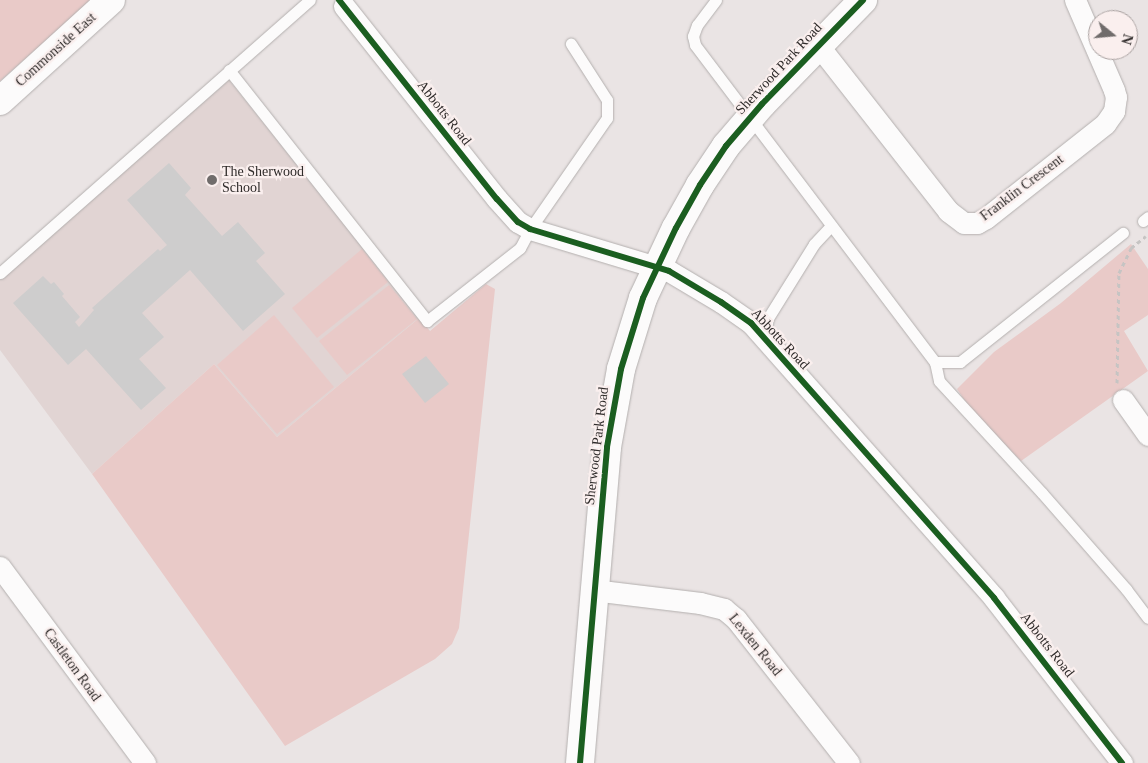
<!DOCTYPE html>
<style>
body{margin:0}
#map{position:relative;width:1148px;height:763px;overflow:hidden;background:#eae4e4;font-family:Georgia,serif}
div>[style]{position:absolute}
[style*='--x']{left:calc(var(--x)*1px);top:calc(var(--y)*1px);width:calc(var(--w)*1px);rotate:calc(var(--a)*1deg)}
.built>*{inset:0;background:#e1d4d3}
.green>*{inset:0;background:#e9cac8}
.building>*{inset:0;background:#cecdcd}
.path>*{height:3px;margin-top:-1.5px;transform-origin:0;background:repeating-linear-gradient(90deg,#c6c4c3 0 4px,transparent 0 8px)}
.roads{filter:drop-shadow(0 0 1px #b3afae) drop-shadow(0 0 1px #b3afae)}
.service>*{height:11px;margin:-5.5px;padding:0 5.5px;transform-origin:5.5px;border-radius:5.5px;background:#fcfbfb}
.minor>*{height:21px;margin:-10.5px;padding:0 10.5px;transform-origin:10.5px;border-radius:10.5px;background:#fcfbfb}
.tertiary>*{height:28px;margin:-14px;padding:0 14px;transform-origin:14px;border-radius:14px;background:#fcfbfb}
.cycleway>*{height:6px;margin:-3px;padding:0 3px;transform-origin:3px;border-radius:3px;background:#1b5e20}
.dots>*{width:14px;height:14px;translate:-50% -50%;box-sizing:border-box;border:2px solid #faefee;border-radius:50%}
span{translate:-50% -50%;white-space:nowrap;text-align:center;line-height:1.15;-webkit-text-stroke:4.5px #faefee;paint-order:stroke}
.street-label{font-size:14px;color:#2f2b2a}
.poi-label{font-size:14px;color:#2f2b2a}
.left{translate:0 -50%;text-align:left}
.north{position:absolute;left:1088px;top:10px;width:50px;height:50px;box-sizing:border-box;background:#faefee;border:1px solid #a9a1a0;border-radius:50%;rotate:107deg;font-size:14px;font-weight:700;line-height:20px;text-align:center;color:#2f2b2a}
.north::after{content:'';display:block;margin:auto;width:18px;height:22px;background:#706c6b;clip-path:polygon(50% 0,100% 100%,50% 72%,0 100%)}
</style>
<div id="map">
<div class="built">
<i style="clip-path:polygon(229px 80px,419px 318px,277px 437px,214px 364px,92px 474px,0 350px,0 280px)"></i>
</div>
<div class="green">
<i style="clip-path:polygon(0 0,92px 0,0 81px)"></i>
<i style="clip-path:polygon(1131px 244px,1148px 269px,1148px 315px,1124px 331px,1148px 371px,1021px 461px,969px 407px,957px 389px,994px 352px,1061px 303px)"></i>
<i style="clip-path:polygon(362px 249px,388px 282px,317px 338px,292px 308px)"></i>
<i style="clip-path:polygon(486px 284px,495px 289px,459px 628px,452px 644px,435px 659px,285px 746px,92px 474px,214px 364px,277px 437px,419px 318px,430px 331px)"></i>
<i style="clip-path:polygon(389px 285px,417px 319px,347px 375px,319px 341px)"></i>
<i style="clip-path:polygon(274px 315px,334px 387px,277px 434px,217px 365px)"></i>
</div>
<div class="building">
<i style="clip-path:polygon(169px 163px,191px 188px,185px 195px,222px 236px,238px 222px,265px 253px,256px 261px,285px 294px,243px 331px,190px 270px,142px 313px,164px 337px,139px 359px,166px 388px,141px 410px,86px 349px,68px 365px,13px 303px,43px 276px,51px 284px,54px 282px,64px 294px,62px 296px,80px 317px,75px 322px,79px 327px,94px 310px,92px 308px,158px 249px,160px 251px,167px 245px,127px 200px)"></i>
<i style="clip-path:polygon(426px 356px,449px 384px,425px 403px,402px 374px)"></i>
</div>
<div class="path">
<i style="--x:1117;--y:383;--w:110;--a:-89"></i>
<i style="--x:1119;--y:273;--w:28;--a:-64"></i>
<i style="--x:1131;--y:248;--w:19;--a:-39"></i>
</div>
<div class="roads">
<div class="service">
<i style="--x:716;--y:0;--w:31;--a:127"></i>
<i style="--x:697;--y:25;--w:12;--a:110"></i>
<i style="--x:693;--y:36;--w:9;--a:77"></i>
<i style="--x:695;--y:45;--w:398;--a:52.9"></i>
<i style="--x:935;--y:362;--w:19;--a:78"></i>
<i style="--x:939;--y:381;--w:152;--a:47.4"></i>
<i style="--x:1042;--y:493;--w:128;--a:48.8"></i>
<i style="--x:1126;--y:589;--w:36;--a:53"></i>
<i style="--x:229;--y:70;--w:320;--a:51.7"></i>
<i style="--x:427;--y:321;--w:118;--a:-38.1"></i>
<i style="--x:520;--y:248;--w:21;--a:-62"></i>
<i style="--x:530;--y:229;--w:135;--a:-55.3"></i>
<i style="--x:607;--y:118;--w:18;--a:-90"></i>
<i style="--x:607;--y:100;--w:67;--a:-122.7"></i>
<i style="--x:1143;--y:221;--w:6;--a:-39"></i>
<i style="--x:0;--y:273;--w:413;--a:-41.4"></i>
<i style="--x:764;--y:337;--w:19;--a:-78"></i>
<i style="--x:768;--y:318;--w:87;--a:-58.1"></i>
<i style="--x:814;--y:244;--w:25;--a:-47"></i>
<i style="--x:935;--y:362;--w:25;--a:0"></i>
<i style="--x:960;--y:362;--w:208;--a:-38.4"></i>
</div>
<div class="minor">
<i style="--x:344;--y:6;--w:246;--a:51.6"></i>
<i style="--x:497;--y:199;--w:31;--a:48"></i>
<i style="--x:518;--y:222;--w:14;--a:30"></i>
<i style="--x:530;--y:229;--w:145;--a:16.8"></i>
<i style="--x:669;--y:271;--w:61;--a:30.8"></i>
<i style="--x:721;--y:302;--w:37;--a:35"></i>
<i style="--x:751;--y:323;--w:367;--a:48.5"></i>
<i style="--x:994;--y:598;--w:209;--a:52.2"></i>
<i style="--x:818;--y:45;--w:211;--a:51.9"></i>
<i style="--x:948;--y:211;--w:20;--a:37"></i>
<i style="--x:964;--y:223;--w:13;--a:0"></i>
<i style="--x:977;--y:223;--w:10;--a:-29"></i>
<i style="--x:986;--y:218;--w:152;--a:-38.3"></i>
<i style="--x:1105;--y:124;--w:16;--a:-55"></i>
<i style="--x:1114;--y:111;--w:14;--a:-82"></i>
<i style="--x:1116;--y:97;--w:7;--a:-106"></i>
<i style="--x:1114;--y:90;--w:98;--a:-113.4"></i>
<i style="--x:1123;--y:400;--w:43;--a:54.5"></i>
<i style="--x:0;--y:567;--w:244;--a:53.5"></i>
<i style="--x:593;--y:590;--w:108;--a:6.9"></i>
<i style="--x:700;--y:603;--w:25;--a:14"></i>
<i style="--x:724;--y:609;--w:16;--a:40"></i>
<i style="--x:736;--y:619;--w:183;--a:51.9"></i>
</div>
<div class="tertiary">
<i style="--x:0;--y:101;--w:150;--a:-42.3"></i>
<i style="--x:580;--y:763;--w:317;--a:-85.1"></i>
<i style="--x:607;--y:447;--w:79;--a:-79.8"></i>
<i style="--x:621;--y:369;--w:74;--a:-72.8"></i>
<i style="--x:643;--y:298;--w:77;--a:-64.8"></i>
<i style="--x:676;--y:228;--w:49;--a:-60.8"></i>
<i style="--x:700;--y:185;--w:47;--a:-56.3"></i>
<i style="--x:726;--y:146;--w:55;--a:-49.4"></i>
<i style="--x:762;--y:104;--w:145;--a:-45.8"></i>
</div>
</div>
<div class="cycleway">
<i style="--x:339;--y:0;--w:254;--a:51.6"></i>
<i style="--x:497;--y:199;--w:31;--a:48"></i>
<i style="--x:518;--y:222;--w:14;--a:30"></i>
<i style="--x:530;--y:229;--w:145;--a:16.8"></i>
<i style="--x:669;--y:271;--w:61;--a:30.8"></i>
<i style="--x:721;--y:302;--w:37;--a:35"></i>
<i style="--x:751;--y:323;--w:367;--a:48.5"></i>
<i style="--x:994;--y:598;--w:209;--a:52.2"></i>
<i style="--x:580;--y:763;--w:317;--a:-85.1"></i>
<i style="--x:607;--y:447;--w:79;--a:-79.8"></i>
<i style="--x:621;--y:369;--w:74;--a:-72.8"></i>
<i style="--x:643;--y:298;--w:77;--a:-64.8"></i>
<i style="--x:676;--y:228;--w:49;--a:-60.8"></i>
<i style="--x:700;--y:185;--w:47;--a:-56.3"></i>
<i style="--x:726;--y:146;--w:55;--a:-49.4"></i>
<i style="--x:762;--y:104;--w:145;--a:-45.8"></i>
</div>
<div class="dots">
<i style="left:212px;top:180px;background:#706c6b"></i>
</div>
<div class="street-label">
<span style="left:56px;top:50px;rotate:-42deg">Commonside East</span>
<span style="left:779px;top:69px;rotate:-47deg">Sherwood Park Road</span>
<span style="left:444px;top:113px;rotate:52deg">Abbotts Road</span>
<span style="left:1022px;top:188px;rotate:-37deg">Franklin Crescent</span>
<span style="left:780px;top:339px;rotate:47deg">Abbotts Road</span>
<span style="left:597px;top:446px;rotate:-83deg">Sherwood Park Road</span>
<span style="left:755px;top:645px;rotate:51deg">Lexden Road</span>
<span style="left:1047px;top:645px;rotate:52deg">Abbotts Road</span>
<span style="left:72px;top:665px;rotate:54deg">Castleton Road</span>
</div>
<div class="poi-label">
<span class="left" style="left:222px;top:180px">The Sherwood<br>School</span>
</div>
<div class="north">N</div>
</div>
